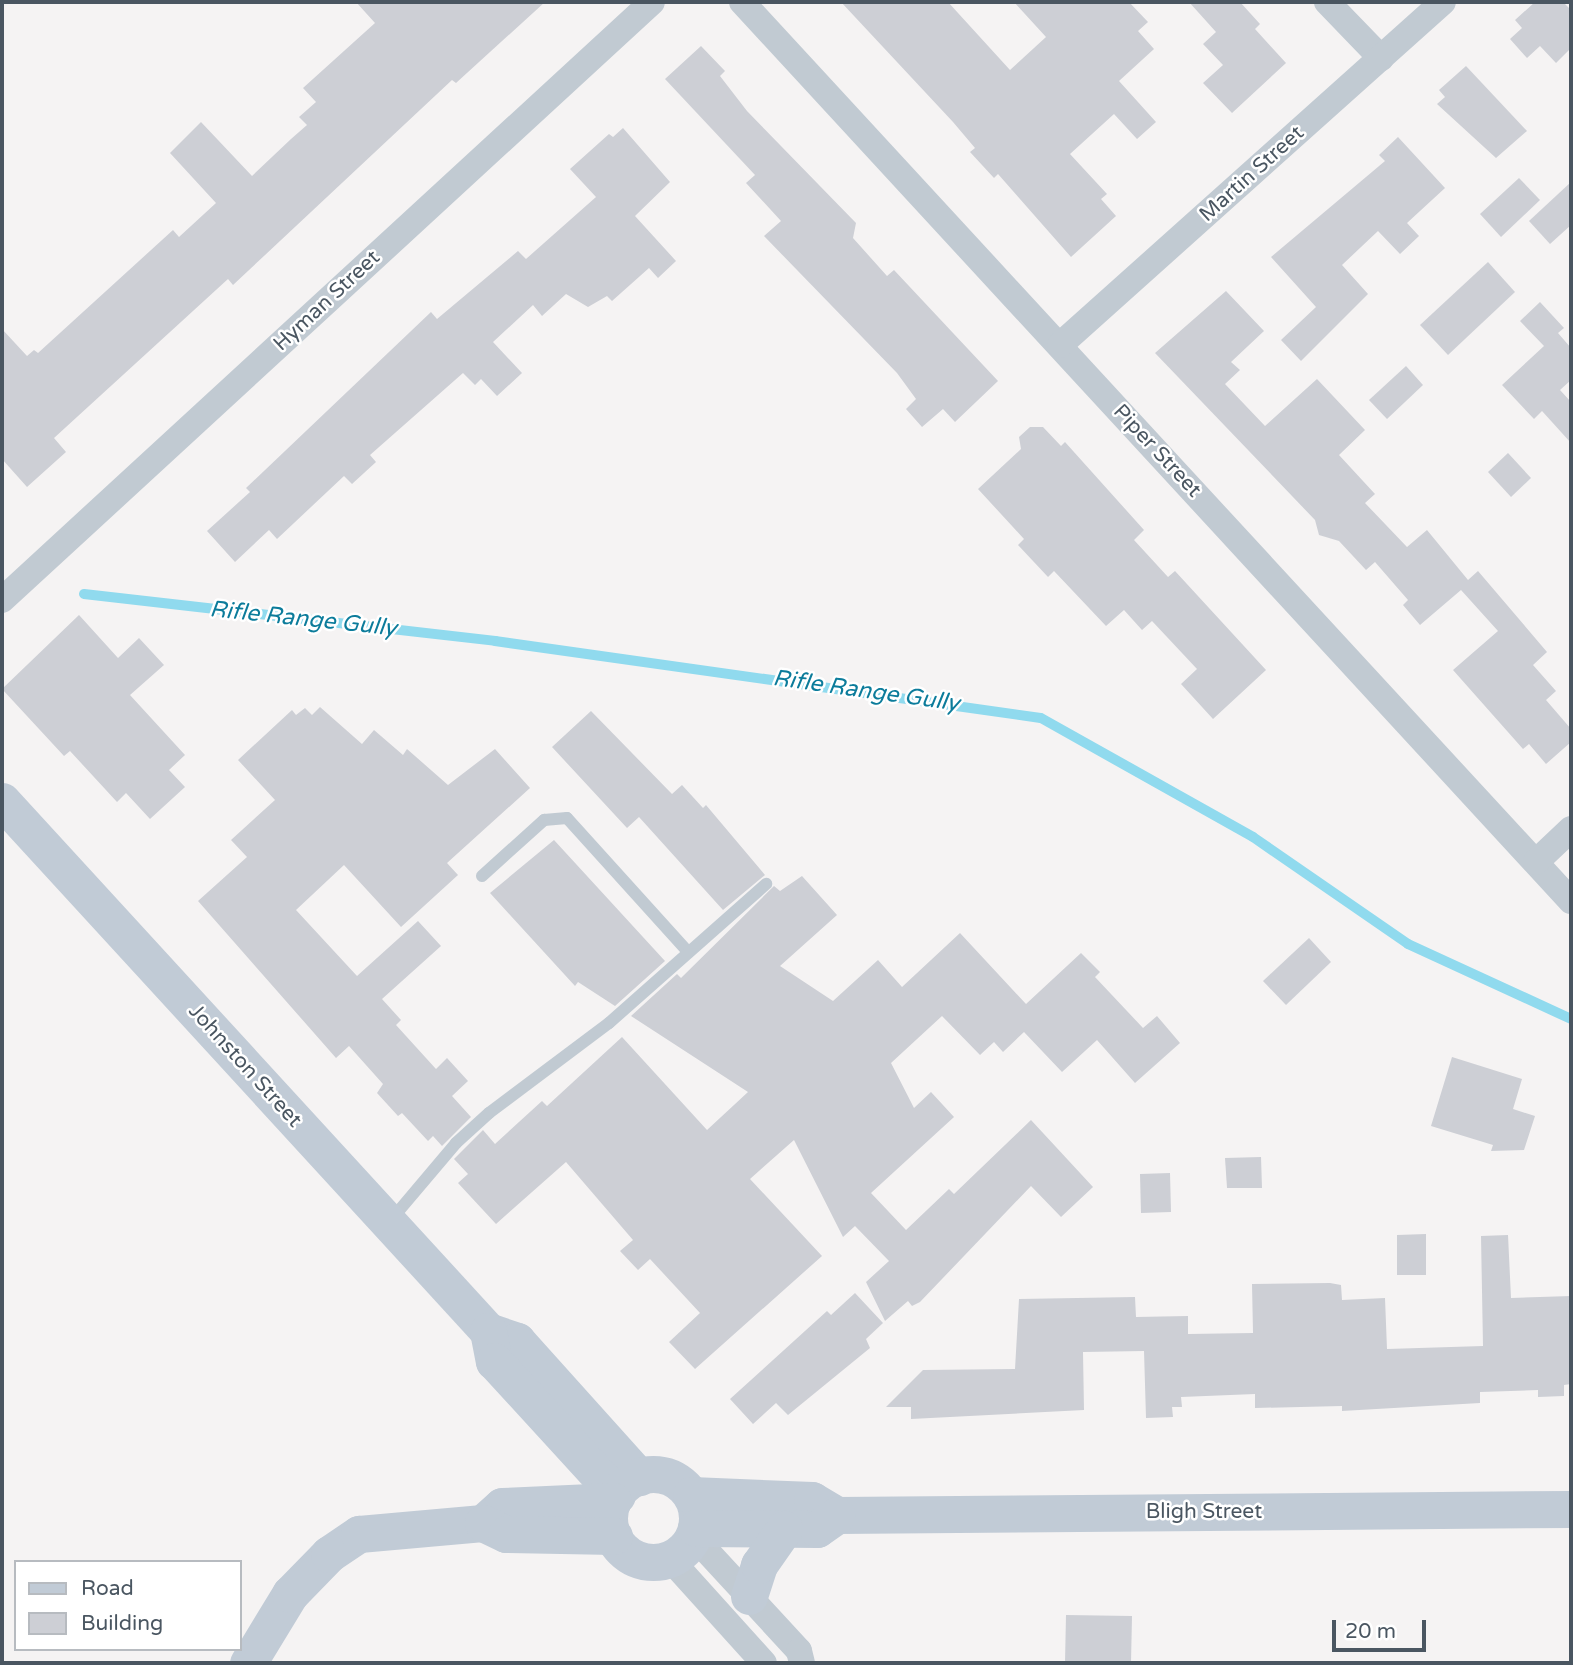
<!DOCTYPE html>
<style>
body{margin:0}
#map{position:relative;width:1573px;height:1665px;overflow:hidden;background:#f5f3f3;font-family:"Varela Round",sans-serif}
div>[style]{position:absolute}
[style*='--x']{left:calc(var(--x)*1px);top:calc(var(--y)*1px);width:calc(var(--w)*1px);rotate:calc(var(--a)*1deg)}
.stream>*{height:10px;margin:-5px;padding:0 5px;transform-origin:5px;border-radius:5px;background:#90daee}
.building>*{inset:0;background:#cdcfd5}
.lane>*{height:12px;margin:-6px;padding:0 6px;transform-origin:6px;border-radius:6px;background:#c1cad2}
.street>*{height:26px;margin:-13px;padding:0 13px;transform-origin:13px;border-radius:13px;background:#c1cad2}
.secondary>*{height:37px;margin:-18.5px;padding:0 18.5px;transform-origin:18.5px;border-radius:18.5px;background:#c1cbd6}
.secondary>.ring{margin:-18.5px;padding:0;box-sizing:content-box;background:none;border:37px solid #c1cbd6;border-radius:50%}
span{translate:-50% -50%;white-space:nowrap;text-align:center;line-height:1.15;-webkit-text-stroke:5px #fff;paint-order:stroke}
.street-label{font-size:21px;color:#4a5661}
.water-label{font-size:23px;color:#0c7c9b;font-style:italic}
.frame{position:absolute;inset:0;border:4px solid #4a5661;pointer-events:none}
.legend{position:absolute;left:14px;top:1560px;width:228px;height:91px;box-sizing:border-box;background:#fff;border:2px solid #b7bbc0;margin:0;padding:9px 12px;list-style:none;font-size:21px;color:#4a5661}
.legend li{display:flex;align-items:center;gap:14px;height:35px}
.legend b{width:35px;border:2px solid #b7bbc0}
.scale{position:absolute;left:1332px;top:1620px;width:94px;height:32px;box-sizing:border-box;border:4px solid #4a5661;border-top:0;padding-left:9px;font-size:21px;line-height:24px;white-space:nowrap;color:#4a5661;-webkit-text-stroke:5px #fff;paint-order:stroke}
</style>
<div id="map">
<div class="stream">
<i style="--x:84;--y:594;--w:414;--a:6.5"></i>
<i style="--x:495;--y:641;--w:551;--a:8.03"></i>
<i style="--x:1041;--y:718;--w:243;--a:29.3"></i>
<i style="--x:1253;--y:837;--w:188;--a:34.6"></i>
<i style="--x:1408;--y:944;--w:179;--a:24.7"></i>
</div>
<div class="building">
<i style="clip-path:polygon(356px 2px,545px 2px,456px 83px,452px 80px,233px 285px,228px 279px,54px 438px,66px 452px,27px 487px,2px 459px,2px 329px,27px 356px,34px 350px,38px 353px,173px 230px,179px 237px,216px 203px,170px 153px,201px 122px,252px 176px,291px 139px,307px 125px,299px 117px,316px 102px,303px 88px,375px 23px)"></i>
<i style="clip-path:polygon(841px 2px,948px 2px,1010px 70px,1046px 37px,1014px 2px,1129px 2px,1148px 22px,1138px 31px,1154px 49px,1119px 81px,1156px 122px,1137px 139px,1114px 114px,1070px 154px,1107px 194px,1101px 199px,1116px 216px,1071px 257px,998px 174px,994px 178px,970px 152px,975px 148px,953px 122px)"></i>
<i style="clip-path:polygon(1189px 2px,1240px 2px,1260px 24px,1255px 29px,1286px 63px,1232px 113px,1203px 83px,1223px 65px,1203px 44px,1216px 32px)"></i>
<i style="clip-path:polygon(1535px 2px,1563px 2px,1571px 10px,1571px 48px,1556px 63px,1540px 46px,1527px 58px,1510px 39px,1522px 28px,1515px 20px)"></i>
<i style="clip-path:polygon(701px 46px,725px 71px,720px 76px,747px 111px,856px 223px,853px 238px,887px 276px,894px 270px,998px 381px,955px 422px,943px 409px,922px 427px,906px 409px,916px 399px,897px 373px,764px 236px,781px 221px,746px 183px,755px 175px,665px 79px)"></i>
<i style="clip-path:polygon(1466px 66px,1527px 131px,1496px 158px,1437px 104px,1445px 97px,1439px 90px)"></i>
<i style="clip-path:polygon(623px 128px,670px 182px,635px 216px,676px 261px,658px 278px,649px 268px,612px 301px,607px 296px,588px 307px,566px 294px,542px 316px,533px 305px,493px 342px,522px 373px,497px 396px,481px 379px,475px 385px,463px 373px,370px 455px,376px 462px,352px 484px,344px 476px,277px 539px,269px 530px,235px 562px,207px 531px,250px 492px,246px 488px,431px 312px,437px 319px,518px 251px,526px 259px,596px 197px,570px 169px,609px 134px,613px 137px)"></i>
<i style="clip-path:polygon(1398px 137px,1445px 188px,1407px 223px,1419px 236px,1400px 254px,1378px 231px,1342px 265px,1368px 294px,1301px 361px,1281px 340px,1316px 307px,1271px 257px,1385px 161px,1379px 155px)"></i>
<i style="clip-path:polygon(1519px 178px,1540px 200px,1501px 237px,1480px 214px)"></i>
<i style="clip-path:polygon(1571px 182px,1571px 225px,1550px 244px,1529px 221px)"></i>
<i style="clip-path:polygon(1488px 262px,1515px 292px,1448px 355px,1420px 325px)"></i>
<i style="clip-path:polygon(1226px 291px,1264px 331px,1231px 362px,1240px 370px,1225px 384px,1265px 426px,1317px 379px,1365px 430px,1339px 455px,1375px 494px,1365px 503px,1407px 547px,1427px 530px,1468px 580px,1478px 571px,1547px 652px,1533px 665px,1556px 691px,1546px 700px,1571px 729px,1571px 742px,1546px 764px,1529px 744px,1523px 749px,1453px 670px,1498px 631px,1461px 590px,1420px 625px,1403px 605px,1408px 600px,1375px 562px,1366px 570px,1339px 541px,1319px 535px,1315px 520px,1155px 353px)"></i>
<i style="clip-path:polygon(1540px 302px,1564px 328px,1558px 333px,1571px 348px,1571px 380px,1560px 390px,1571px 402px,1571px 443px,1542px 411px,1534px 419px,1502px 385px,1544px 346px,1520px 321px)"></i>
<i style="clip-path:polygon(1406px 366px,1423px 385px,1387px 419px,1369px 400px)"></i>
<i style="clip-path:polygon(1030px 427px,1043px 427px,1061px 446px,1065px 442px,1144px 530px,1134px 540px,1168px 577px,1175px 571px,1266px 670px,1213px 719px,1181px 684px,1197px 669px,1152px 621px,1142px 630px,1124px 610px,1106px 626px,1054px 571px,1048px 577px,1018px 545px,1024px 539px,978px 489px,1021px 449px,1019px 437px)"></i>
<i style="clip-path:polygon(1508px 453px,1531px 478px,1511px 497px,1488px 472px)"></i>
<i style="clip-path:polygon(79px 615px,118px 658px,139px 638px,164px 665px,130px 695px,185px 755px,169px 770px,185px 787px,150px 819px,126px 793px,117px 802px,70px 751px,64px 756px,2px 689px)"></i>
<i style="clip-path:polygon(320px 707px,362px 744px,374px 730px,403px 755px,407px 749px,448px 785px,495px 749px,530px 788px,447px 863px,458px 875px,401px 927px,344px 865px,296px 910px,357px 976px,418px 921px,441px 946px,382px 999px,401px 1020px,396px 1025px,436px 1069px,447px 1058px,468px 1081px,452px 1096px,471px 1117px,442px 1146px,433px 1136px,428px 1141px,402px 1113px,398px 1116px,377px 1093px,383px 1084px,349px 1046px,336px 1058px,198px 901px,247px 857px,231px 840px,275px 800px,238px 760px,292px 710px,296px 715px,305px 708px,312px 715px)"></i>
<i style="clip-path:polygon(591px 711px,672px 794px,682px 785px,703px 808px,706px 805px,765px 875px,723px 910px,639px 817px,627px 828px,552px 747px)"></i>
<i style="clip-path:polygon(554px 840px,665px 961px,615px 1006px,578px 982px,575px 986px,490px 893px)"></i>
<i style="clip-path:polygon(802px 876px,837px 915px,780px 966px,833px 1001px,878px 960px,902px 987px,960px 933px,1026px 1004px,1081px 953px,1100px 972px,1095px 977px,1143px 1028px,1157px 1016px,1180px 1043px,1135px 1083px,1097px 1040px,1062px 1072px,1024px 1032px,1003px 1052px,994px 1042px,980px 1055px,942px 1016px,891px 1063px,914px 1108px,931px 1092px,954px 1117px,871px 1193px,906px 1230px,949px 1189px,954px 1194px,1031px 1120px,1093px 1187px,1061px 1217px,1031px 1186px,920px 1302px,912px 1306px,908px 1301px,885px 1321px,866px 1282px,889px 1261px,855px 1226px,843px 1237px,794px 1140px,750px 1179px,822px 1256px,695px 1369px,669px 1342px,700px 1313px,650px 1259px,638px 1270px,620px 1251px,633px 1240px,566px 1162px,496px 1224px,458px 1183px,468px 1174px,454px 1159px,483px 1130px,495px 1144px,542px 1101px,547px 1106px,622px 1037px,707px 1130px,748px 1092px,631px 1016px,677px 974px,681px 978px,774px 886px,780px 891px)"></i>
<i style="clip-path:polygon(1309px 938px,1331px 962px,1286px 1005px,1263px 981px)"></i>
<i style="clip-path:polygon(1452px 1057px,1522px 1079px,1513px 1109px,1535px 1116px,1524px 1150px,1491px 1151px,1493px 1145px,1431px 1126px)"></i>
<i style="clip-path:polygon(1261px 1157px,1262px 1188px,1227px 1188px,1225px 1158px)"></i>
<i style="clip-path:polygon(1170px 1173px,1171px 1212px,1141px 1213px,1140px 1174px)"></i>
<i style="clip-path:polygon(1426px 1234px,1426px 1275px,1397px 1275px,1397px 1235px)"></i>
<i style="clip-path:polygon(1508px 1235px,1511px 1298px,1571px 1296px,1571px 1384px,1564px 1385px,1564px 1396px,1538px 1397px,1538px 1390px,1480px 1392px,1480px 1403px,1342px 1411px,1342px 1406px,1255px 1408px,1255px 1394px,1181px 1397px,1182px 1407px,1172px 1407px,1173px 1417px,1146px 1418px,1144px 1351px,1083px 1352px,1084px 1410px,911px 1419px,911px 1407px,886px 1407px,923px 1370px,1015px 1369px,1019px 1299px,1135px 1297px,1136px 1317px,1188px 1316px,1188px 1334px,1253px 1333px,1252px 1284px,1330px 1283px,1341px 1285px,1342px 1300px,1385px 1298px,1387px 1349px,1483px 1346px,1481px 1236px)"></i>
<i style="clip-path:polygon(855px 1293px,883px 1323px,866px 1339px,870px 1348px,788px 1415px,776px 1403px,753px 1424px,730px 1399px,827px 1311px,831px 1315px)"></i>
<i style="clip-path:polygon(1066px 1615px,1132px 1616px,1131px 1663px,1065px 1663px)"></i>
</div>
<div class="lane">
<i style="--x:482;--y:876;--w:84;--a:-42.1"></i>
<i style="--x:544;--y:820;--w:23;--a:-5"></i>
<i style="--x:567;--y:818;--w:181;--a:47.9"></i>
<i style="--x:391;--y:1220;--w:101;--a:-49.8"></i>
<i style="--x:456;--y:1143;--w:45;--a:-42.3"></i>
<i style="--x:489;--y:1113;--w:150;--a:-36.9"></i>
<i style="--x:609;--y:1023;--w:210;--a:-41.5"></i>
</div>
<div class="street">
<i style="--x:742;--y:2;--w:1223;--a:47.32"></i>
<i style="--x:1327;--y:2;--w:78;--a:46"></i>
<i style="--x:1060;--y:345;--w:514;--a:-41.85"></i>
<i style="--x:2;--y:600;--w:883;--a:-42.61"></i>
<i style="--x:1536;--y:862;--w:48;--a:-43.3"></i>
<i style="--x:693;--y:1536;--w:156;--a:47.3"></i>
<i style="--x:799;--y:1651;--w:12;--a:76"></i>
<i style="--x:670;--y:1559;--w:140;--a:47.9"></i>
</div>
<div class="secondary">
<i style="--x:2;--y:801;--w:719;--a:47.48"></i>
<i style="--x:488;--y:1331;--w:31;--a:19"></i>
<i style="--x:517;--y:1341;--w:183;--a:48.1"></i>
<i style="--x:488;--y:1331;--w:31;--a:79"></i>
<i style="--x:494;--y:1361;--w:182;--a:47.5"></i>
<i class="ring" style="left:609px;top:1474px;width:51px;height:51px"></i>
<i style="--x:691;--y:1495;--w:121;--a:2.4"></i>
<i style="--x:812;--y:1500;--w:29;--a:31"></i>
<i style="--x:837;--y:1515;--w:734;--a:-0.47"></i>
<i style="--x:483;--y:1523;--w:25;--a:-42"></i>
<i style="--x:502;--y:1506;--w:111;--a:-2.6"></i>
<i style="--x:696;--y:1528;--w:121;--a:0.5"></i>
<i style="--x:817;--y:1529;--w:24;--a:-35"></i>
<i style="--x:749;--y:1596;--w:33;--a:-72"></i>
<i style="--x:759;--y:1565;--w:44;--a:-55.2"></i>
<i style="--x:248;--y:1663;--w:81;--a:-58.7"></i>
<i style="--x:290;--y:1594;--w:56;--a:-45.7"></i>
<i style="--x:329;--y:1554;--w:36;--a:-34"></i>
<i style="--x:359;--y:1534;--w:124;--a:-5.1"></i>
<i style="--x:483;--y:1523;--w:25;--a:26"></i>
<i style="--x:506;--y:1534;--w:108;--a:1.1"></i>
</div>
<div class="street-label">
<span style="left:1252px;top:174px;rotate:-42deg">Martin Street</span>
<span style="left:327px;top:301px;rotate:-43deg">Hyman Street</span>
<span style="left:1157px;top:451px;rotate:47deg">Piper Street</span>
<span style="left:245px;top:1066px;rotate:48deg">Johnston Street</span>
<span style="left:1204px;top:1512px">Bligh Street</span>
</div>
<div class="water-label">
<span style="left:303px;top:619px;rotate:6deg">Rifle Range Gully</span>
<span style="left:866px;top:691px;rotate:8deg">Rifle Range Gully</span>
</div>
<div class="frame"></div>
<ul class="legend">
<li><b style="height:9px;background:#c1cbd6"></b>Road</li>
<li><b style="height:19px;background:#cdcfd5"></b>Building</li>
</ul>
<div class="scale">20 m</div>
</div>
